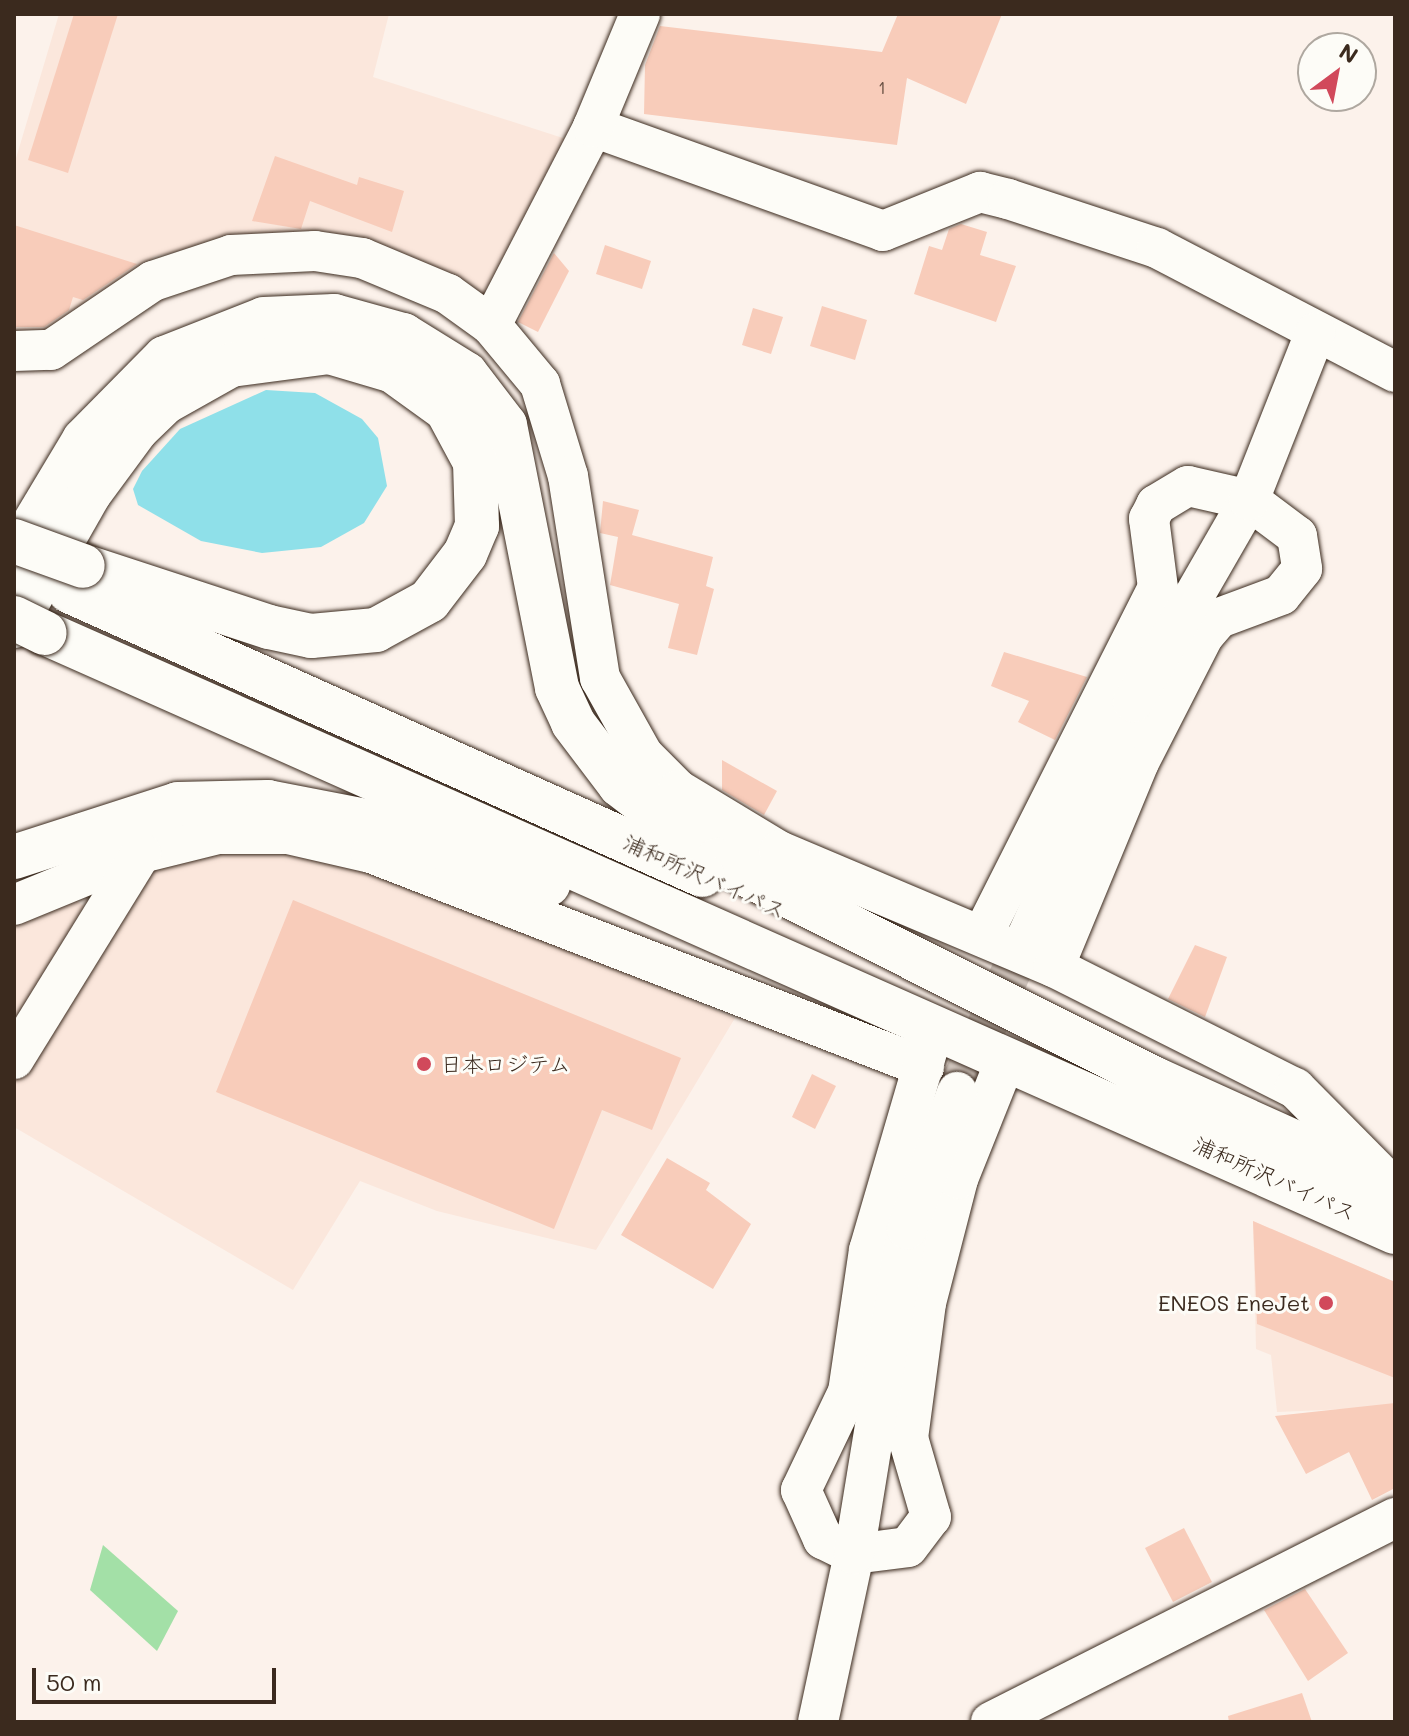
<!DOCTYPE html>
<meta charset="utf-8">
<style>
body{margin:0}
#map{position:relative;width:1409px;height:1736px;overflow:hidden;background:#fcf2eb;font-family:Mali,"Klee One",sans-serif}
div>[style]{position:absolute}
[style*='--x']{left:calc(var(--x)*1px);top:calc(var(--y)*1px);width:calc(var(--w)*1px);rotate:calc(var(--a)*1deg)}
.built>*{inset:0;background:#fbe7dc}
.green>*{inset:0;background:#a3e0a7}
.water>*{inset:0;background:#8fe0e9}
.building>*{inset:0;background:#f8ccba}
.minor-tunnel>*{height:40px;margin-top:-20px;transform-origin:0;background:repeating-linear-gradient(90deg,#d5cac2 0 40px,transparent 0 60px)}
.roads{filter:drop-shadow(0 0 2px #3b2a1e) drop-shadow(0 0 2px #3b2a1e)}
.minor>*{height:40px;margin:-20px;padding:0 20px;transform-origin:20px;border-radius:20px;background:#fdfcf7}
.highway>*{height:44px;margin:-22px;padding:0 22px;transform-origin:22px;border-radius:22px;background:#fdfcf7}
.bridges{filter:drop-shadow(0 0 2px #3b2a1e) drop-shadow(0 0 2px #3b2a1e)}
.highway-bridge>*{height:44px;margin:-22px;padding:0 22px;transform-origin:22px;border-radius:22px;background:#fdfcf7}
.dots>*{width:22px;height:22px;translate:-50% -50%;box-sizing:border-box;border:4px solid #fdfcf7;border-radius:50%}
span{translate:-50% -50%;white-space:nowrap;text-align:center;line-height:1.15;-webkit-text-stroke:6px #fdfcf7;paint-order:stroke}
.number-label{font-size:18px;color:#6a5245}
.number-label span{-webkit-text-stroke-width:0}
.street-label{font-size:22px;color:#3b2a1e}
.poi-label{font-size:22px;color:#3b2a1e}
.left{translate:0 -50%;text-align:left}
.right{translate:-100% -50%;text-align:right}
.frame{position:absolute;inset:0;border:16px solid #3b2a1e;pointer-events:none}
.north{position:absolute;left:1297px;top:32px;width:80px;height:80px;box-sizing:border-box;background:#fdfcf7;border:2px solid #afa8a0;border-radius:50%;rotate:32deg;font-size:22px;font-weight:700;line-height:32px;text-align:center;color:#3b2a1e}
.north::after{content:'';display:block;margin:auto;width:28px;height:36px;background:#d1495b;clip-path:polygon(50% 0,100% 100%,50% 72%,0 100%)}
.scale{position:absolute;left:32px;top:1668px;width:244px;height:36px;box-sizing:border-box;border:4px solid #3b2a1e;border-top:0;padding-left:10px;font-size:24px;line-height:28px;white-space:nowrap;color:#3b2a1e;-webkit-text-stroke:6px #fdfcf7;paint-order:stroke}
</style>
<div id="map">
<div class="built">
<i style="clip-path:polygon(59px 14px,389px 14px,373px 77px,566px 139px,487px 305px,240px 240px,155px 256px,68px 328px,14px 340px,14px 165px)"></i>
<i style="clip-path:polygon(287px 851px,393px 877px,735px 1018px,596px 1250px,437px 1211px,360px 1181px,293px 1290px,14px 1127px,14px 1072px,141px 869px,187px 855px)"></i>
<i style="clip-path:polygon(68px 895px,91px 911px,14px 1038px,14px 920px)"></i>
<i style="clip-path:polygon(1253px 1221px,1395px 1282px,1395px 1407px,1277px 1412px,1271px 1355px,1256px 1349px)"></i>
</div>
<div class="green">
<i style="clip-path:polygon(103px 1545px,178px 1611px,157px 1651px,90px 1590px)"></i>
</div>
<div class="water">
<i style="clip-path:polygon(266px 390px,315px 393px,362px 419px,378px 438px,387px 486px,364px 523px,321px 547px,262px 553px,201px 541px,138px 505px,133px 489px,142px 471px,180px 429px)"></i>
</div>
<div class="building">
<i style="clip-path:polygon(74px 14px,118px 14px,68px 173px,28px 160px)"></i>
<i style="clip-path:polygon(898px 14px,1002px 14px,966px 104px,907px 78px,897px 145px,644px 114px,645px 65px,660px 26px,882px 52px)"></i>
<i style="clip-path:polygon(275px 156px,357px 185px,359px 177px,404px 191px,392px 232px,310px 201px,301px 229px,252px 221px)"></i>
<i style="clip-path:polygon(961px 224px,987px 232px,980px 255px,1016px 266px,996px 322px,914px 294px,929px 246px,942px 250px,949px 229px)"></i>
<i style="clip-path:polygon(14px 225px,137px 264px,83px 300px,73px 297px,69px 310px,44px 327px,14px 327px)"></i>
<i style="clip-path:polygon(605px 245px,651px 261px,642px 289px,596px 274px)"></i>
<i style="clip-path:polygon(554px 253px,569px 271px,538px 332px,518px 322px)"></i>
<i style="clip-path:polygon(822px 306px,867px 320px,855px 360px,810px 346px)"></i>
<i style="clip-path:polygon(753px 308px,783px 317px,771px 354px,742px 345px)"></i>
<i style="clip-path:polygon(603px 501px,639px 510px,632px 535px,713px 557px,706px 586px,714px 589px,697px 655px,668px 648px,679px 604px,610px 585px,618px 537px,600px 533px)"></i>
<i style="clip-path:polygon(1004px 652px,1087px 677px,1055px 740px,1018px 722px,1029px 701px,991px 686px)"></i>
<i style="clip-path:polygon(722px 760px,777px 791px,764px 815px,722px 790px)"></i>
<i style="clip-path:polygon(293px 900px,681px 1058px,652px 1130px,602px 1110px,554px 1229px,216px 1092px)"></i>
<i style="clip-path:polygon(1195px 945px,1227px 957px,1205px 1017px,1168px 999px)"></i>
<i style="clip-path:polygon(812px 1074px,836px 1086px,815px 1129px,792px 1117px)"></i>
<i style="clip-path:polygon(667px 1158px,710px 1183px,706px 1190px,751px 1224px,713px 1289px,621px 1235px)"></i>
<i style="clip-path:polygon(1253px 1221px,1395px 1282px,1395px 1378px,1257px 1324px)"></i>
<i style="clip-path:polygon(1395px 1403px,1395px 1488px,1372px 1500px,1349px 1452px,1306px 1474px,1275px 1416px)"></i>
<i style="clip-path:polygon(1184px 1528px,1212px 1582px,1173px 1602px,1145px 1548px)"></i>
<i style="clip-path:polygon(1305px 1589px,1348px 1653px,1308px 1681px,1264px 1610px)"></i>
<i style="clip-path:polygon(1302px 1693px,1312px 1722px,1229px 1722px,1228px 1716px)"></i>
</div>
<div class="minor-tunnel">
<i style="--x:957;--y:1092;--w:166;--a:-65.8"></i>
</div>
<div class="roads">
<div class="minor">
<i style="--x:593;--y:127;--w:308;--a:19.7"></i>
<i style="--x:883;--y:231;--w:105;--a:-21.9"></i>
<i style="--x:980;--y:192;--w:29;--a:14"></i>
<i style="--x:1008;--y:199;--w:157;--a:18.2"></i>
<i style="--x:1157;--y:248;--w:268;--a:27.5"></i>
<i style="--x:491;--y:325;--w:223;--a:-62.7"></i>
<i style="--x:593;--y:127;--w:122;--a:-67.4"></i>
<i style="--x:14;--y:351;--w:37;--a:-2"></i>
<i style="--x:51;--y:350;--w:123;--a:-34.1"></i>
<i style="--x:153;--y:281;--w:82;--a:-18.4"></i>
<i style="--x:231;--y:255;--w:84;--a:-2.7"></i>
<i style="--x:315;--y:251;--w:48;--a:8.5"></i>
<i style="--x:362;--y:258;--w:93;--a:22.7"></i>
<i style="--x:448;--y:294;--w:53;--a:35.8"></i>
<i style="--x:491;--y:325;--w:77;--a:50.3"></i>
<i style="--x:540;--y:384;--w:96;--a:73.1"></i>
<i style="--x:568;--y:476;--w:205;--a:81"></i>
<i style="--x:600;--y:678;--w:88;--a:60.8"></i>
<i style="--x:643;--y:755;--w:49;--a:45"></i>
<i style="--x:678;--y:790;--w:118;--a:31.1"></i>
<i style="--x:779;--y:851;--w:298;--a:22.9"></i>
<i style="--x:1054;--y:967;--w:270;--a:26.7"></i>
<i style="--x:1295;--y:1088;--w:132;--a:45.3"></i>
<i style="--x:14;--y:905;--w:137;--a:-22.3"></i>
<i style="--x:141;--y:853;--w:79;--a:-13.9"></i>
<i style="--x:218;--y:834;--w:70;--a:0"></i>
<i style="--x:288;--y:834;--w:85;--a:12.9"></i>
<i style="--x:371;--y:853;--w:593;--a:21.16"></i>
<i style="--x:982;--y:936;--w:390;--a:-63.2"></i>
<i style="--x:1158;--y:588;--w:70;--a:-97.4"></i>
<i style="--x:1149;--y:519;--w:16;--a:-63"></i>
<i style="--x:1156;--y:505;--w:37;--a:-31"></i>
<i style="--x:1188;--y:486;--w:63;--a:12.9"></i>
<i style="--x:1249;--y:500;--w:60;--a:36.9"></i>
<i style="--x:1297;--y:536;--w:33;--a:81"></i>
<i style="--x:1302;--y:569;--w:33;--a:129"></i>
<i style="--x:1281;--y:595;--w:66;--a:159.6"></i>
<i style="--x:1219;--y:618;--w:23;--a:131"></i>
<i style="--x:1204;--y:635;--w:143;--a:117.1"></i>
<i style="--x:1139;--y:762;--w:222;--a:112.5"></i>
<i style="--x:1025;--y:941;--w:262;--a:-65.7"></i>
<i style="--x:1133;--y:702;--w:233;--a:-60.1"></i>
<i style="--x:1249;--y:500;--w:180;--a:-68.4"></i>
<i style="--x:934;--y:1028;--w:231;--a:106.3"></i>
<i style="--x:869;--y:1250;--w:144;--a:98.4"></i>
<i style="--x:848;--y:1392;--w:109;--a:115.6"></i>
<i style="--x:801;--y:1490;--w:54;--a:65.8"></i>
<i style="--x:823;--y:1539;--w:34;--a:26"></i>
<i style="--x:854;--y:1554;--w:54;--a:-7.4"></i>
<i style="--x:908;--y:1547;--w:38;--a:-53"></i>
<i style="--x:931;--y:1517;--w:82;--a:-106.2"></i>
<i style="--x:908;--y:1438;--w:136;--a:-82.4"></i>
<i style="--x:926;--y:1303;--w:128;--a:-75.5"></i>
<i style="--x:958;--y:1179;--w:129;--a:-68.2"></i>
<i style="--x:14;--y:1059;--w:242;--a:-58.3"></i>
<i style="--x:818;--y:1722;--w:172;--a:-77.9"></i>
<i style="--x:854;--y:1554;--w:329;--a:-80.7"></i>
<i style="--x:907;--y:1229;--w:146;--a:-69.9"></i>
<i style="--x:991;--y:1722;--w:453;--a:-26.8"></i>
</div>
<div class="highway">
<i style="--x:14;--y:557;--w:136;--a:-59.1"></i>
<i style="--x:84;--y:440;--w:115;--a:-45.4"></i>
<i style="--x:165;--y:358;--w:106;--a:-21.5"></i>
<i style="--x:264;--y:319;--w:70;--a:-2.5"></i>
<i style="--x:334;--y:316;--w:72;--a:15.4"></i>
<i style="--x:403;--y:335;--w:74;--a:31.8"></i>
<i style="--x:466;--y:374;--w:64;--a:52.6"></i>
<i style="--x:505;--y:425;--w:268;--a:78.8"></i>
<i style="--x:557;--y:688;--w:38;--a:65"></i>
<i style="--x:573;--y:723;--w:78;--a:52.8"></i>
<i style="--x:620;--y:785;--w:123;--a:37.7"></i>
<i style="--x:717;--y:860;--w:494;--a:26.6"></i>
<i style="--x:69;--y:591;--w:694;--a:24.16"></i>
<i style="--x:14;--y:626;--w:152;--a:-60.4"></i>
<i style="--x:89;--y:494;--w:81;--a:-53.6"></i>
<i style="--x:137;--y:429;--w:39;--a:-44"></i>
<i style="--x:165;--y:402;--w:76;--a:-29.3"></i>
<i style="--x:231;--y:365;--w:99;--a:-7.6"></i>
<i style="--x:329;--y:352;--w:67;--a:16.5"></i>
<i style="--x:393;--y:371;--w:67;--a:35.8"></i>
<i style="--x:447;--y:410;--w:59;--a:61.7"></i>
<i style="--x:475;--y:462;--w:64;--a:88.2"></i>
<i style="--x:477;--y:526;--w:30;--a:113"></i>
<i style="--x:465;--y:554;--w:59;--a:127.5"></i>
<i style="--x:429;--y:601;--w:60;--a:151.3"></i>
<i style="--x:376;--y:630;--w:65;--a:174.7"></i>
<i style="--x:311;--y:636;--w:43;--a:-167.9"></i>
<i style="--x:269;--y:627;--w:196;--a:-161.8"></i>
<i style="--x:45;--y:633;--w:1477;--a:23.93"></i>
<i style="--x:14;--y:857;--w:172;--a:-17.9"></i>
<i style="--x:178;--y:804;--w:90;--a:-1.3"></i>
<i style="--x:268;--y:802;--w:100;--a:11"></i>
<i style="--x:366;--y:821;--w:193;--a:19.1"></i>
<i style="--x:1133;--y:1069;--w:288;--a:24.4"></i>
</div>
</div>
<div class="bridges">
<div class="highway-bridge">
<i style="--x:14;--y:541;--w:73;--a:19.9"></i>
<i style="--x:14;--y:618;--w:34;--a:26"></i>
</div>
</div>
<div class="dots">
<i style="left:424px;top:1064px;background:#d1495b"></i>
<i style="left:1326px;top:1303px;background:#d1495b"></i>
</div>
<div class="number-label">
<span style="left:882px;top:87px">1</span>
</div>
<div class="street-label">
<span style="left:705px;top:876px;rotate:24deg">浦和所沢バイパス</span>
<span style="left:1275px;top:1178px;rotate:24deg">浦和所沢バイパス</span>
</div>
<div class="poi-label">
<span class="left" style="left:440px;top:1064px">日本ロジテム</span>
<span class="right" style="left:1310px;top:1303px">ENEOS EneJet</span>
</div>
<div class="frame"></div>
<div class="north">N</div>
<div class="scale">50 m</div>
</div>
